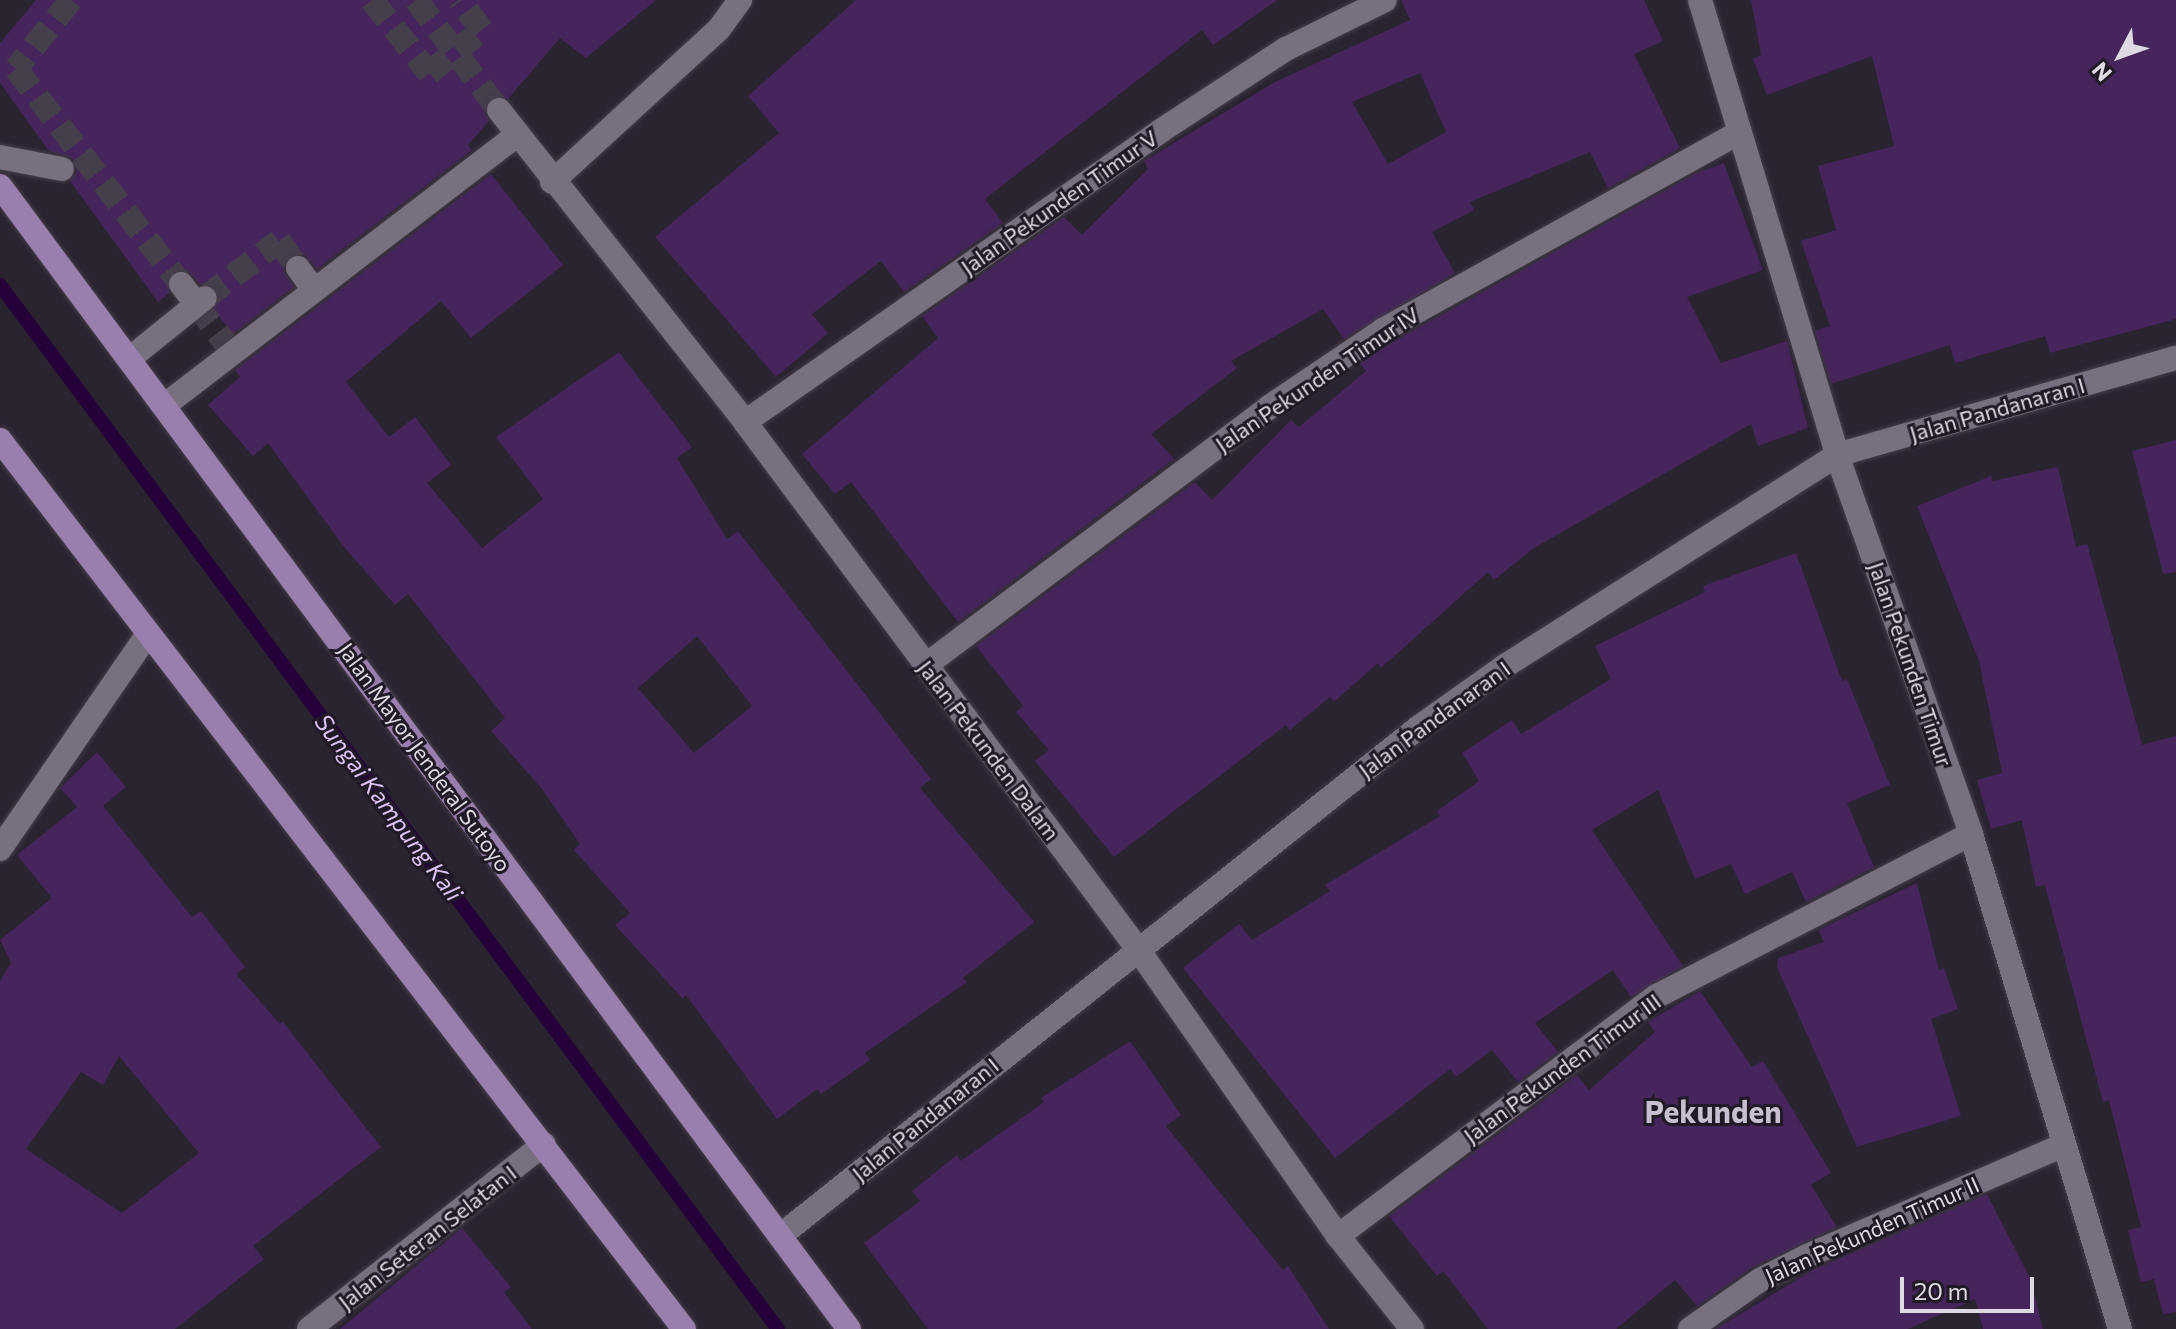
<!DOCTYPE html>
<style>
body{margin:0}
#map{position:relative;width:2176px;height:1329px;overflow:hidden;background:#2a2330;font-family:Commissioner,sans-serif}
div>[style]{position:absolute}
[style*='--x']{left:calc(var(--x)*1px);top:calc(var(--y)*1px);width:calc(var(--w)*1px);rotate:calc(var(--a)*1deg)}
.stream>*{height:14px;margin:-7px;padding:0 7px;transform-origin:7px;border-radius:7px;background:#240239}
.building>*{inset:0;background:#45255c}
.minor-tunnel>*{height:24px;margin-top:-12px;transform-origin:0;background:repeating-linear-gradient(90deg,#453e4b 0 24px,transparent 0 36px)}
.roads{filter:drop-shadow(0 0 2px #443d48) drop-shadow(0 0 2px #443d48)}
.minor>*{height:24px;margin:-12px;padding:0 12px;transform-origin:12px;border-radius:12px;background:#786f7f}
.major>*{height:24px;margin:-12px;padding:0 12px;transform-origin:12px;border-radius:12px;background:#987fae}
span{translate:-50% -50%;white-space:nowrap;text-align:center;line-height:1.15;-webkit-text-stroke:6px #201a26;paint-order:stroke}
.street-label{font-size:22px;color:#ded9e2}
.water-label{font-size:24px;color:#dec3f7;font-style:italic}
.district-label{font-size:30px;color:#c8bfd0;font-weight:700}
.north{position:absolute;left:2080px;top:16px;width:80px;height:80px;-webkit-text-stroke:6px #201a26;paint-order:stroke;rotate:229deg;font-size:22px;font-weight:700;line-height:32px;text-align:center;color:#ded9e2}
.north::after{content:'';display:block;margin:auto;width:28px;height:36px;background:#ded9e2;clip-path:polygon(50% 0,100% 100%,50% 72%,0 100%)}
.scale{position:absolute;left:1900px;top:1277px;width:134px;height:36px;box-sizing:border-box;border:4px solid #ded9e2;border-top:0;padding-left:10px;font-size:24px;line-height:28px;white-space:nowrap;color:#ded9e2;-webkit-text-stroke:6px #201a26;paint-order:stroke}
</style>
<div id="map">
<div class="stream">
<i style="--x:0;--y:285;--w:1302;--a:53.31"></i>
</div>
<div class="building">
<i style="clip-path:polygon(36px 0,656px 0,586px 58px,560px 38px,508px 99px,489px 99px,484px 111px,489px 121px,468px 145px,472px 150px,317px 269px,305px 255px,289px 256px,283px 270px,294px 287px,233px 334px,214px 310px,217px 289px,200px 284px,188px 271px,171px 273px,169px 293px,158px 302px,70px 181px,77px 171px,72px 158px,49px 151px,0 83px,0 43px)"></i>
<i style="clip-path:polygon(856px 0,1277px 0,1213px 45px,1202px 30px,985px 199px,1003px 223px,904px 292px,881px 261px,812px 314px,828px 333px,776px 377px,655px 237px,779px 133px,748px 96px)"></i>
<i style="clip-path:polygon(evenodd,1401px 0,1644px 0,1663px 41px,1634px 54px,1680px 148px,1608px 188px,1590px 152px,1470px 202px,1474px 210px,1432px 232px,1455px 273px,1344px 339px,1323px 309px,1231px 361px,1237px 368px,1151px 434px,1174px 459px,958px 622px,851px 482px,835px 494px,802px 454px,938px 338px,922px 316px,1064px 217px,1082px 235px,1148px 169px,1144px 161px,1275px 82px,1410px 20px,1401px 0,1420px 73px,1446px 132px,1388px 164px,1352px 102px,1420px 73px)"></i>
<i style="clip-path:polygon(1751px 0,2176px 0,2176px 319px,2050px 353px,2045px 336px,1955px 363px,1950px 345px,1831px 384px,1815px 331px,1830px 326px,1801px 241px,1836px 230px,1818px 166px,1894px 146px,1872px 56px,1767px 95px,1753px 59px,1761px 55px)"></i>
<i style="clip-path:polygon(1724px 163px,1763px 270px,1687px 297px,1721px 363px,1787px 341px,1808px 428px,1758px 446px,1751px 424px,1534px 548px,1494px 580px,1488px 572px,1381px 668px,1378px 663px,1334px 702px,1330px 697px,1290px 730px,1286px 725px,1114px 857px,1035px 761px,1049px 750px,1016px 712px,1023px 706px,976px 646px,1195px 482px,1212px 500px,1291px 420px,1299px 427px,1366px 371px,1360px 363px,1391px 343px,1696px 173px)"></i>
<i style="clip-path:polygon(evenodd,491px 174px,563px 265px,471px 338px,441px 301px,346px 382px,389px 437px,415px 417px,451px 465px,427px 483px,482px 548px,543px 499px,496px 437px,619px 352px,692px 447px,677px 458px,727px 539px,738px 531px,931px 779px,920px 788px,1034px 922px,963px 978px,967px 982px,865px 1053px,870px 1060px,821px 1094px,817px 1089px,777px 1119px,686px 995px,683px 999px,615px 925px,630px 913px,574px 850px,580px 844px,542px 789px,491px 731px,505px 718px,408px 594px,395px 605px,344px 547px,268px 443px,253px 456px,208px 405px,240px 377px,235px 370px,491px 174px,697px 636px,752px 706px,694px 753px,638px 688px,697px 636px)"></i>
<i style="clip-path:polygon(2176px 440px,2176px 572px,2163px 574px,2132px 451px)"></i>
<i style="clip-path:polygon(2058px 467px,2076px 547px,2087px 544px,2142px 745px,2176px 736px,2176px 1312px,2163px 1314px,2154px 1279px,2141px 1282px,2128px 1230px,2141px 1227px,2109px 1100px,2103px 1102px,2045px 885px,2036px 887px,2022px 820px,1991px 829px,1977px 780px,2002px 773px,1979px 661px,1917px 506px,1991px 476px,1992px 481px)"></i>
<i style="clip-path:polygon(1796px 553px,1842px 681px,1847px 679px,1890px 785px,1847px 803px,1874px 867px,1806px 902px,1792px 872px,1745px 894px,1731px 864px,1695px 879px,1658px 790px,1592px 830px,1683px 966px,1631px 997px,1613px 970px,1535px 1023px,1558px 1052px,1518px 1082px,1492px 1050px,1456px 1077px,1450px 1069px,1335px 1158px,1183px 968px,1239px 924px,1252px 940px,1330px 891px,1325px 885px,1440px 816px,1437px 811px,1479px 781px,1462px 753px,1512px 720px,1521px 734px,1611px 679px,1595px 646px,1705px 592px,1703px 586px)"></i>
<i style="clip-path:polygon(evenodd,97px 752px,126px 787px,103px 806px,192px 917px,201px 911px,245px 967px,236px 974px,280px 1024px,283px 1022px,381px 1147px,253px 1246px,264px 1259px,175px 1329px,0 1329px,0 981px,11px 963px,0 940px,52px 898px,17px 855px,77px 807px,60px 788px,97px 752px,119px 1056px,199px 1153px,122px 1213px,26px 1149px,81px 1072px,103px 1085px,119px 1056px)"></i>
<i style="clip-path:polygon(1917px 883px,1939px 970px,1944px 968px,1958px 1009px,1931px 1019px,1961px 1116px,1857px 1147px,1777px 967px,1778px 958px,1824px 942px,1818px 930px)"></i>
<i style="clip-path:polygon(1700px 991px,1752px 1067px,1763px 1061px,1831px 1173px,1811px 1185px,1837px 1227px,1753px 1267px,1697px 1306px,1675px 1280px,1616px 1329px,1488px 1329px,1443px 1271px,1437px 1276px,1389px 1216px,1577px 1075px,1589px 1090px,1655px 1032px,1648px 1022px)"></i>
<i style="clip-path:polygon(1130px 1041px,1181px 1115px,1166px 1126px,1283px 1270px,1288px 1266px,1329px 1329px,928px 1329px,864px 1243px,920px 1201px,912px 1191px,957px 1155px,961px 1161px,1044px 1102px,1041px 1098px)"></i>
<i style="clip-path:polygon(1987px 1194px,2030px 1278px,2043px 1329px,1983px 1329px,1975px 1299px,1908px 1329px,1716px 1329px,1813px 1270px)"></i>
<i style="clip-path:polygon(462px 1228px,511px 1287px,504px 1292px,532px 1329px,340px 1329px)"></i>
</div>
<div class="minor-tunnel">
<i style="--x:71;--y:0;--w:88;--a:128.6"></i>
<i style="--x:16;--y:69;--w:271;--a:52.5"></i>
<i style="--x:372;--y:0;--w:93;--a:52"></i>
<i style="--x:429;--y:73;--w:68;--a:-39.1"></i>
<i style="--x:482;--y:30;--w:38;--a:-127"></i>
<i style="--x:416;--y:0;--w:138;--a:53"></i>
<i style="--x:205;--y:298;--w:93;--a:-37.6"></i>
<i style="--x:279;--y:241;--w:33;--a:55"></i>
<i style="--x:196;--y:304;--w:61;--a:52.9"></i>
</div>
<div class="roads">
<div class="minor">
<i style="--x:1700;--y:0;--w:475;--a:73.2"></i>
<i style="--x:1837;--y:455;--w:402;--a:70.5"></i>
<i style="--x:1971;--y:834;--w:517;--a:73.25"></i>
<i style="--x:499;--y:110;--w:397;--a:51.7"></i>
<i style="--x:745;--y:422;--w:656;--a:53.3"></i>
<i style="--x:1137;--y:948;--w:351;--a:55.1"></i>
<i style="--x:1338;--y:1236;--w:119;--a:51.5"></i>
<i style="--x:0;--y:157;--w:63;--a:11"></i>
<i style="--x:552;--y:182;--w:226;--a:-42.5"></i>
<i style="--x:719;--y:29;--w:36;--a:-54"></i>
<i style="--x:298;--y:268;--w:27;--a:54"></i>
<i style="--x:181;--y:284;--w:25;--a:53"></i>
<i style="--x:129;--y:359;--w:97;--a:-38.8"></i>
<i style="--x:165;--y:405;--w:444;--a:-37.5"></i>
<i style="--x:745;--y:422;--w:509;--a:-35"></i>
<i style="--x:1162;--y:130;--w:148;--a:-33.2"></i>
<i style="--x:1286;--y:49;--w:110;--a:-26.3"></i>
<i style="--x:926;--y:665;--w:429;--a:-36.9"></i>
<i style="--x:1269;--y:407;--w:138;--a:-34"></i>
<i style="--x:1383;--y:330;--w:404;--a:-29"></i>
<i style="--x:0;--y:849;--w:261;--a:-55.5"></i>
<i style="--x:780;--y:1236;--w:817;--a:-38.54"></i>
<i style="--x:1419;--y:727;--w:105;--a:-35.3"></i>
<i style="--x:1505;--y:666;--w:393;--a:-32.4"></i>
<i style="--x:1837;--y:455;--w:353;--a:-16"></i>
<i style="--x:1338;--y:1236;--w:399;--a:-37"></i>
<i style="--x:1657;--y:996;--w:353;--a:-27.3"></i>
<i style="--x:309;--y:1329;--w:299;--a:-38.2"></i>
<i style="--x:1690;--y:1329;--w:85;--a:-35"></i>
<i style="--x:1760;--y:1280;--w:53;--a:-27.1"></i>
<i style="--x:1807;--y:1256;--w:279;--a:-23.4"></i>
</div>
<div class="major">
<i style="--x:0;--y:186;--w:1424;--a:53.4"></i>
<i style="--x:0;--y:440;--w:1122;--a:52.43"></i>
</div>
</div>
<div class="street-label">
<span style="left:1059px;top:202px;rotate:-35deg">Jalan Pekunden Timur V</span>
<span style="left:1317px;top:379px;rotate:-34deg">Jalan Pekunden Timur IV</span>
<span style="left:1997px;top:409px;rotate:-16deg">Jalan Pandanaran I</span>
<span style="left:1911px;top:664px;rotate:71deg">Jalan Pekunden Timur</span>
<span style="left:1434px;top:719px;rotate:-36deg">Jalan Pandanaran I</span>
<span style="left:989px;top:750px;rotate:53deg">Jalan Pekunden Dalam</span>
<span style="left:425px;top:757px;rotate:54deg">Jalan Mayor Jenderal Sutoyo</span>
<span style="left:1562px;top:1068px;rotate:-36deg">Jalan Pekunden Timur III</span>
<span style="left:925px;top:1119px;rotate:-39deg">Jalan Pandanaran I</span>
<span style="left:1872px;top:1230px;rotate:-24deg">Jalan Pekunden Timur II</span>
<span style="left:427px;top:1237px;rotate:-38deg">Jalan Seteran Selatan I</span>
</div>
<div class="water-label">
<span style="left:389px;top:807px;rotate:53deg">Sungai Kampung Kali</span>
</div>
<div class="district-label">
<span style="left:1713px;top:1111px">Pekunden</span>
</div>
<div class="north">N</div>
<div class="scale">20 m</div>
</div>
